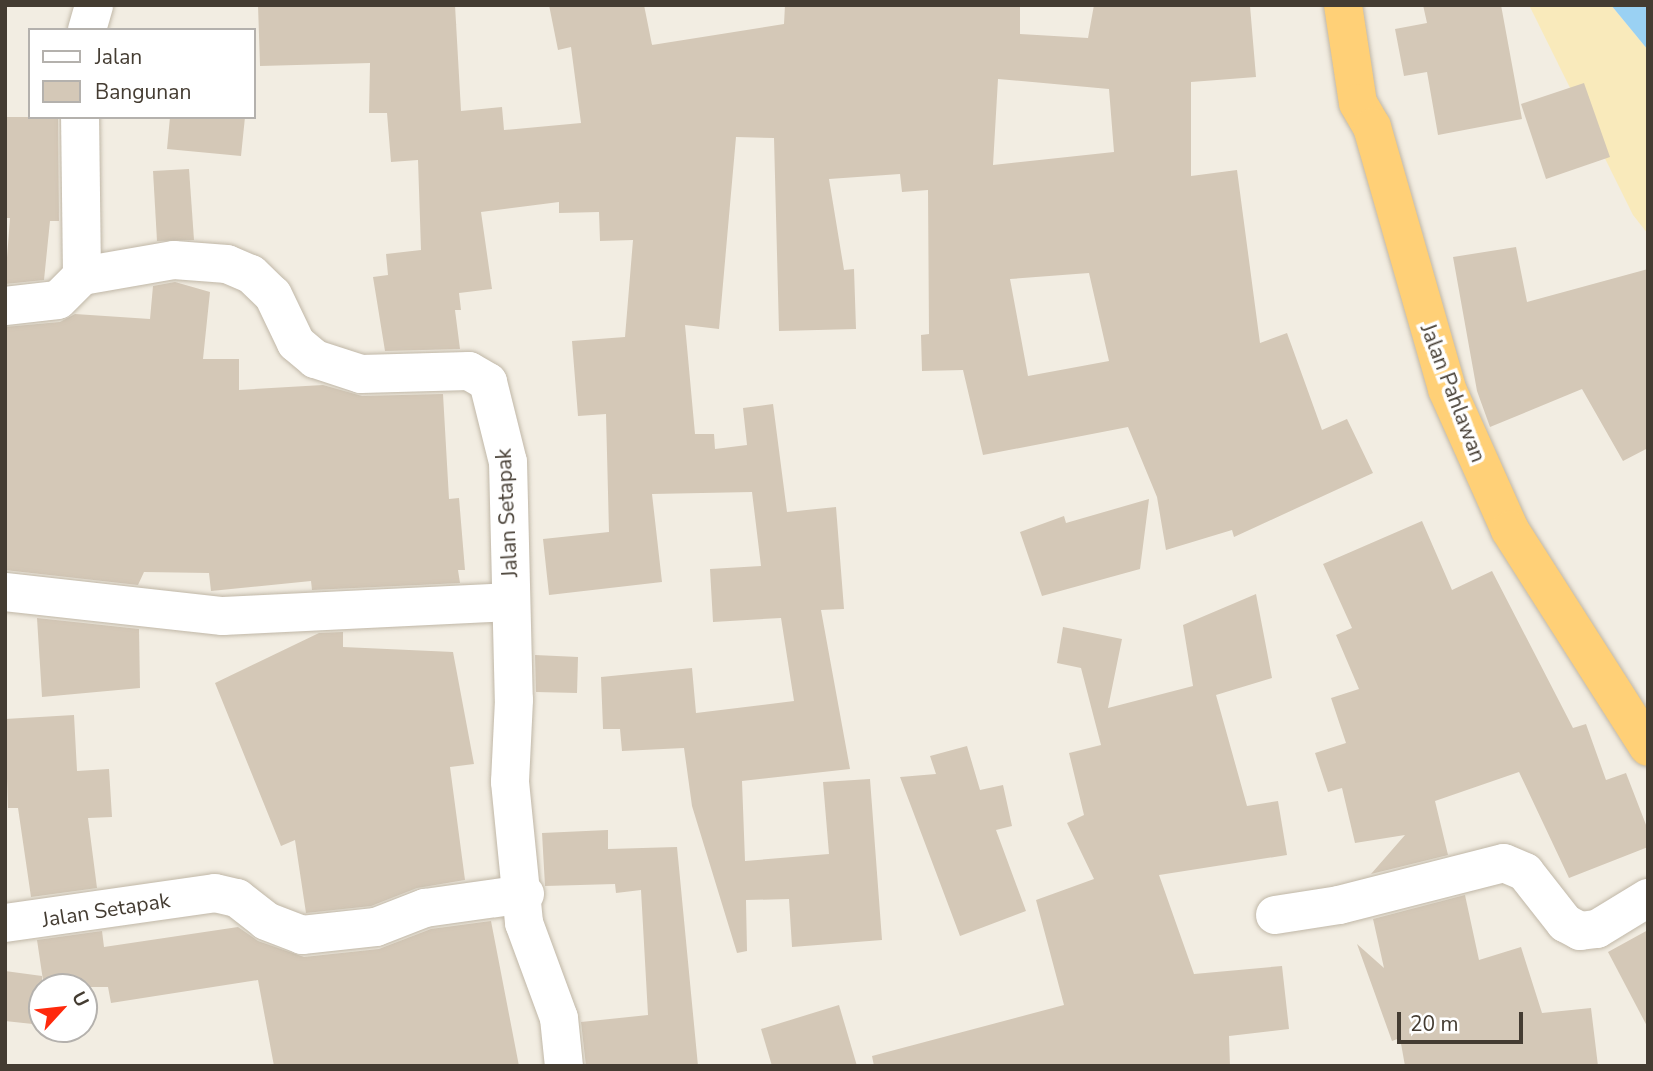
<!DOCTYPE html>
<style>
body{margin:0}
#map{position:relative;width:1653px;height:1071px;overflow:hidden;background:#f2ede2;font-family:"Nunito Sans",sans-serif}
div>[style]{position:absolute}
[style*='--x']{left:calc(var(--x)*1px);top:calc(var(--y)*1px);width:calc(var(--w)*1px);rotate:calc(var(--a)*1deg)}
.sand>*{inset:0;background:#f9eabb}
.water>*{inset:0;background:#9ad1f3}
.building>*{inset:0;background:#d4c8b7}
.roads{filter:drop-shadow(0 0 2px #c0b7a7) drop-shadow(0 0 2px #c0b7a7)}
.minor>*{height:38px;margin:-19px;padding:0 19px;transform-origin:19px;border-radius:19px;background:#fff}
.trunk>*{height:38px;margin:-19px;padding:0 19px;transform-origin:19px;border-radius:19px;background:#ffd077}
span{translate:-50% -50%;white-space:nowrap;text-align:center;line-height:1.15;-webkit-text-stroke:7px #fff;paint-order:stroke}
.street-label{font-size:21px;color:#443c32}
.frame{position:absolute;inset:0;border:7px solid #443c32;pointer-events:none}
.legend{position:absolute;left:28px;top:28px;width:228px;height:91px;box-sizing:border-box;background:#fff;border:2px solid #b4b1ad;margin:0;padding:9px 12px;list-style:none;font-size:21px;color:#443c32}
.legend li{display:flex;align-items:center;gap:14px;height:35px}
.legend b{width:35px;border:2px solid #b4b1ad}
.north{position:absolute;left:28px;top:973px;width:70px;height:70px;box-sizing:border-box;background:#fff;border:2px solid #b4b1ad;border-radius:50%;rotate:63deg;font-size:19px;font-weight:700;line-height:28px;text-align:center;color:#443c32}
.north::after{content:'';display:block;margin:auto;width:24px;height:32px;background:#ff290c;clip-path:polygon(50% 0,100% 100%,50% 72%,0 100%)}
.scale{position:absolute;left:1397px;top:1012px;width:126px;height:32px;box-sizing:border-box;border:4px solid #443c32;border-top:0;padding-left:9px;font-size:21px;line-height:24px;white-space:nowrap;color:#443c32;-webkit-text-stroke:5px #fff;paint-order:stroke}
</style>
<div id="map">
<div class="sand">
<i style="clip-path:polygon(1529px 5px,1611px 5px,1648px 50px,1648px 234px,1633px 215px)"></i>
</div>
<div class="water">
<i style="clip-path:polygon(1611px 5px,1648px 5px,1648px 50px)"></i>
</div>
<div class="building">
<i style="clip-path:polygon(evenodd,258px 5px,455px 5px,461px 111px,502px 107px,504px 130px,581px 123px,571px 47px,558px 50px,549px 5px,644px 5px,652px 45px,784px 24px,785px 5px,1020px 5px,1020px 34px,1088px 38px,1094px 5px,1250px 6px,1256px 77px,1191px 82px,1191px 176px,1237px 170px,1260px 343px,1287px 333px,1322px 430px,1347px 419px,1373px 473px,1234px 537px,1232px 530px,1166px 550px,1157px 497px,1128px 427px,983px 455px,963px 370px,922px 371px,921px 335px,929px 334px,928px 190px,902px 192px,900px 174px,829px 179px,844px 270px,854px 269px,856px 329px,779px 331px,774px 138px,736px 137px,719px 329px,685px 325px,695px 434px,714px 434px,715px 449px,747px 445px,743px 408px,773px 404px,787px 512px,836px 507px,844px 609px,821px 610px,850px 769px,742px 781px,745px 861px,829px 854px,823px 782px,870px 779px,882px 940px,792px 947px,789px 899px,746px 900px,747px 951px,737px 953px,692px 806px,684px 748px,622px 751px,620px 729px,603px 729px,601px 677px,692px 668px,696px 713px,794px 701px,781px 618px,713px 622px,710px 569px,761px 566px,752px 492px,652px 494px,662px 582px,549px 595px,543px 539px,609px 532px,606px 414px,578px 416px,572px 341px,625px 337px,633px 240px,600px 241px,599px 212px,559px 213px,559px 202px,481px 212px,492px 289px,459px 293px,461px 310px,455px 310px,460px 349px,385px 351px,373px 277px,388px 275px,386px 254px,421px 250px,418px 160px,391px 162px,387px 113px,369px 113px,370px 63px,260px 66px,258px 5px,998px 79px,1109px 89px,1114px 152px,993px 165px,998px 79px,258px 5px,1089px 273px,1109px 361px,1028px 376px,1010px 279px,1089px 273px)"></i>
<i style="clip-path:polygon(1423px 5px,1501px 5px,1522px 119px,1438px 135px,1427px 72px,1404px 76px,1395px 29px,1427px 23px)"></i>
<i style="clip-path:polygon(1584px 83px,1610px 157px,1546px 179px,1521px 104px)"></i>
<i style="clip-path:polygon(5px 117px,58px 117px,59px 221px,50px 221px,44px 280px,5px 284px,10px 218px,5px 218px)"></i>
<i style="clip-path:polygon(170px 117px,245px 117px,241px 156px,167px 149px)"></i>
<i style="clip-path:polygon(189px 169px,194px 240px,157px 241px,153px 171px)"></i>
<i style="clip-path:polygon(1516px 247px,1527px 302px,1648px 269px,1648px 448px,1623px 461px,1582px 389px,1490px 427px,1477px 391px,1453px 257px)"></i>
<i style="clip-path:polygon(175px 282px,210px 292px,203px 359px,239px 359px,239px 390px,323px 385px,362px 396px,443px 394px,449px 499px,459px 498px,465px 570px,458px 570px,460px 583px,312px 590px,311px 581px,211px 591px,209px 573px,144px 572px,138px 585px,5px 570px,5px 327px,60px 322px,75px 314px,150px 319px,153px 286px)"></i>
<i style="clip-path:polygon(1149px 499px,1140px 569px,1042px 596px,1020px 532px,1064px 516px,1066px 523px)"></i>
<i style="clip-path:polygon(1422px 521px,1452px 590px,1492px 571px,1573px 728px,1586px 724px,1606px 780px,1626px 773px,1648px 830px,1648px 847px,1569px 878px,1519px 772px,1435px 801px,1448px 855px,1371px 874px,1405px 835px,1355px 843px,1342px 788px,1328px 792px,1315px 753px,1346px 743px,1331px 698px,1359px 689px,1336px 635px,1352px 628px,1323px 564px)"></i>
<i style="clip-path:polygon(1256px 594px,1272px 678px,1216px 695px,1247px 806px,1278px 801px,1287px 855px,1159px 875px,1194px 974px,1282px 966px,1289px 1029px,1229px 1036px,1230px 1066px,874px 1066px,872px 1056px,1064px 1005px,1036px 900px,1094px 879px,1067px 823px,1084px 815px,1069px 753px,1101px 745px,1081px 668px,1057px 663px,1063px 627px,1122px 639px,1108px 708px,1193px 686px,1183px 625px)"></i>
<i style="clip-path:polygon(37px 618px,139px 629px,140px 688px,42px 697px)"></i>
<i style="clip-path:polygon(343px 632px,343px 647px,453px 652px,474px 764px,450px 767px,465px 880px,417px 888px,371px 906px,306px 913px,295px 840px,281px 846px,215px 683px,319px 633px)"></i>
<i style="clip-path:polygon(535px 655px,578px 657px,577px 693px,536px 692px)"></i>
<i style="clip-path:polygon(74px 715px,77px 771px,109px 769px,112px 817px,88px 818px,97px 888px,31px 897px,18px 808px,8px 808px,5px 719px)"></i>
<i style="clip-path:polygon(967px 746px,980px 790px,1003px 785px,1012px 826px,996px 830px,1026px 911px,960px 936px,900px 777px,936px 774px,930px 756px)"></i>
<i style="clip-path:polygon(608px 830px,608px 849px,677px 847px,698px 1066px,586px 1066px,581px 1022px,648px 1015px,641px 890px,616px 893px,615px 884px,545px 886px,542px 833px)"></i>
<i style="clip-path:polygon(1465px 895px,1479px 960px,1521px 947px,1542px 1013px,1591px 1008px,1598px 1066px,1405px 1066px,1400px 1038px,1392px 1041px,1357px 944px,1384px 968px,1373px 919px)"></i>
<i style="clip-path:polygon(491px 921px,519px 1066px,274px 1066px,258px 980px,111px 1003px,108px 987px,44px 987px,37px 940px,102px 931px,104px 947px,238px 927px,258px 941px,304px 957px,379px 949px,431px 929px)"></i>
<i style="clip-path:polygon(1648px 930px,1648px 1028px,1608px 952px)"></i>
<i style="clip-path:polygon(5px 971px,42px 976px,42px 1025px,5px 1021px)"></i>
<i style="clip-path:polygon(839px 1005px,857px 1066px,772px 1066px,761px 1029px)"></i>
</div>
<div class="roads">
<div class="minor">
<i style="--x:87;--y:30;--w:26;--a:-74"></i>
<i style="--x:82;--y:276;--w:93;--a:-9.9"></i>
<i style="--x:174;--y:260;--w:53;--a:4.3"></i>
<i style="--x:227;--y:264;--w:26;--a:23"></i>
<i style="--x:251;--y:274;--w:30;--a:44"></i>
<i style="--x:273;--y:295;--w:53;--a:64.4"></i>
<i style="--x:296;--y:343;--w:25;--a:40"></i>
<i style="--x:315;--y:359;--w:48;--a:18.1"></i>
<i style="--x:361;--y:374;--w:108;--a:-1.6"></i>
<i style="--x:469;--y:371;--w:22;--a:30"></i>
<i style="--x:488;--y:382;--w:82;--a:76"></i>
<i style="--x:508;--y:462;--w:238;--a:88.6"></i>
<i style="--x:514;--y:700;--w:82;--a:92.8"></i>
<i style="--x:510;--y:782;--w:142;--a:84.3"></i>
<i style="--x:524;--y:923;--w:101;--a:69.8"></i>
<i style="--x:559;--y:1018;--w:48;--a:84.1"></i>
<i style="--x:5;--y:306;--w:53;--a:-6.5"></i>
<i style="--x:58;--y:300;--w:34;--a:-45"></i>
<i style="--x:82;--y:276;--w:159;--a:-90.7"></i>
<i style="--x:5;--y:592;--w:219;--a:6.3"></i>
<i style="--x:223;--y:616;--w:288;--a:-2.8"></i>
<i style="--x:1275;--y:915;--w:65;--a:-8.9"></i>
<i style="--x:1339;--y:905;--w:170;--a:-14.3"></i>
<i style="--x:1504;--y:863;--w:23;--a:23"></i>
<i style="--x:1525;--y:872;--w:65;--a:51.9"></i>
<i style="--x:1565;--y:923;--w:17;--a:28"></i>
<i style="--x:1580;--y:931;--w:17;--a:-7"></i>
<i style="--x:1597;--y:929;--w:60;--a:-31.3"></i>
<i style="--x:5;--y:923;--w:212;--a:-8.1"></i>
<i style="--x:215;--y:893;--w:23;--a:13"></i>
<i style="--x:237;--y:898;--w:37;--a:38"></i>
<i style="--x:266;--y:921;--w:39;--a:21"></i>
<i style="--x:302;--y:935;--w:74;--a:-6.2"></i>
<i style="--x:376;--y:927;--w:53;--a:-21.2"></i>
<i style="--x:425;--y:908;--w:101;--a:-8"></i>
</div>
<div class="trunk">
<i style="--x:1343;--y:5;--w:99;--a:81.3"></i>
<i style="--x:1358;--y:103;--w:28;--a:60"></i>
<i style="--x:1372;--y:127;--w:273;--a:74"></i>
<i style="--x:1447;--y:389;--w:154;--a:65.9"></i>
<i style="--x:1510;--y:530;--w:257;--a:57.5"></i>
</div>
</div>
<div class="street-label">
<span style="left:1453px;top:393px;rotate:69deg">Jalan Pahlawan</span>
<span style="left:507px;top:513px;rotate:-93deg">Jalan Setapak</span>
<span style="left:106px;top:910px;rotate:-9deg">Jalan Setapak</span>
</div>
<div class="frame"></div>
<ul class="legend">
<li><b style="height:9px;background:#fff"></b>Jalan</li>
<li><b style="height:19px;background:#d4c8b7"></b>Bangunan</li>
</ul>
<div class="north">U</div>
<div class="scale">20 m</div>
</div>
